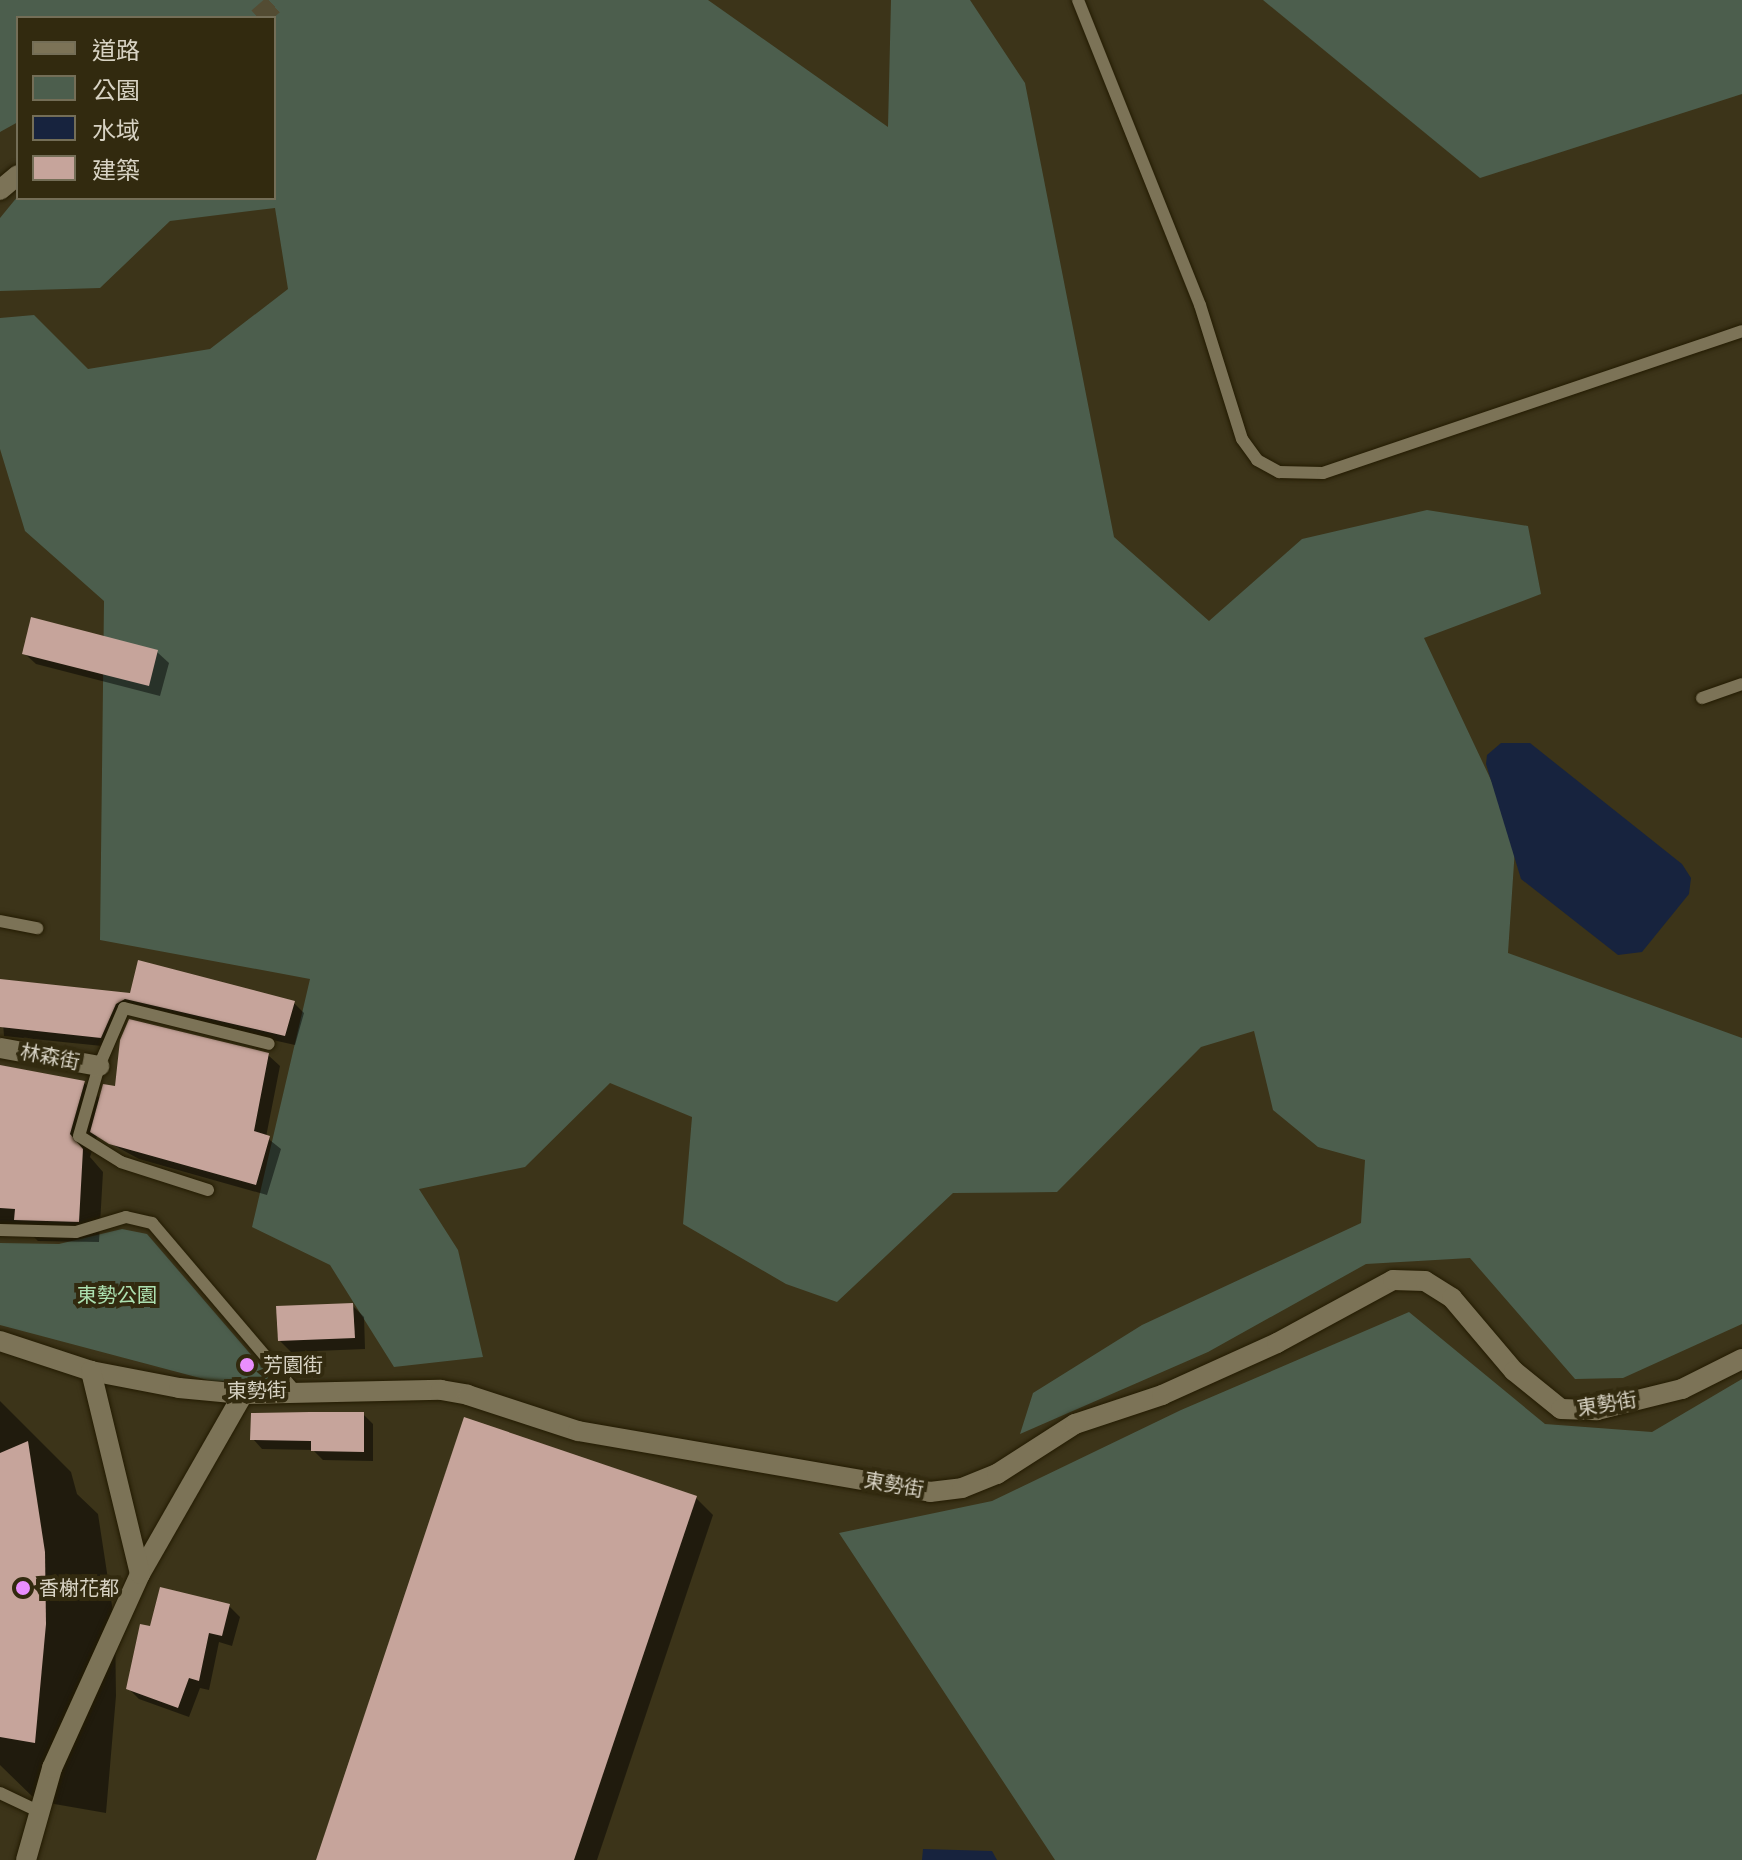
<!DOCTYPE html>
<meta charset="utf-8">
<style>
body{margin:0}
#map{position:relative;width:1742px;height:1860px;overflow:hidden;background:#3c3419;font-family:"Public Sans","Noto Sans TC",sans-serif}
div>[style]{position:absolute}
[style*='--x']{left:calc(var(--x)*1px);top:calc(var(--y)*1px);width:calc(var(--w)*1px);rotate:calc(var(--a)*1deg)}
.green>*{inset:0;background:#4c5e4d}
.water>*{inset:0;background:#17233e}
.shadow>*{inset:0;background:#0007}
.building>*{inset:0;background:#c6a49b}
.street-tunnel>*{height:20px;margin-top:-10px;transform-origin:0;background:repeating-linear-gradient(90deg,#534c33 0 20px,transparent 0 30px)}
.roads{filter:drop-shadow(0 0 2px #231b02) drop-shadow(0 0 2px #231b02)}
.lane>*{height:12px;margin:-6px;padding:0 6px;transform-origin:6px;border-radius:6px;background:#7c7357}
.street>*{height:20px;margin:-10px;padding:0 10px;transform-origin:10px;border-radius:10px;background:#7c7357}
.dots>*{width:22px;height:22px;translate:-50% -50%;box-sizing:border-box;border:4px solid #322a0f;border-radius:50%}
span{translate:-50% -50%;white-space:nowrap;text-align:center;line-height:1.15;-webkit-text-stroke:8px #322a0f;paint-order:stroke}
.street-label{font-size:20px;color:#d8d3c4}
.park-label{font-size:20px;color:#ade1b1}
.poi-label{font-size:20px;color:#d8d3c4}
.left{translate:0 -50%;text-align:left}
.legend{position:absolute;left:16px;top:16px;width:260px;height:184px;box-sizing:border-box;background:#322a0f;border:2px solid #746e57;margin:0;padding:10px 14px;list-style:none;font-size:24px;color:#d8d3c4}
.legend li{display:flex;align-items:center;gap:16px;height:40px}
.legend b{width:40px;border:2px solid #746e57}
</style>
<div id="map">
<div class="green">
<i style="clip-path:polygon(0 0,708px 0,888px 127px,891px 0,970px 0,1025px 83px,1114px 537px,1209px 621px,1302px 539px,1427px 510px,1528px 526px,1541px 594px,1424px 638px,1516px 833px,1508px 953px,1742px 1038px,1742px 1324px,1623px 1378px,1575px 1379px,1470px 1258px,1366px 1264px,1208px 1352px,1020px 1434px,1033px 1393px,1142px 1325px,1361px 1223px,1365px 1160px,1318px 1147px,1273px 1110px,1254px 1031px,1201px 1047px,1057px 1192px,953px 1193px,837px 1302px,786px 1284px,683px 1224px,692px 1117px,610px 1083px,525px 1167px,419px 1189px,458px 1250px,483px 1357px,394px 1367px,330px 1265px,252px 1227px,310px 979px,100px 940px,104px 601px,25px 531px,0 449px,0 318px,34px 315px,88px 369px,210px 349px,288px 289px,275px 208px,170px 221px,100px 288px,0 291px,0 218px,18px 196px,274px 198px,274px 18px,18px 18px,18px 122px,0 132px)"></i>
<i style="clip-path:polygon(1263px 0,1742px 0,1742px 94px,1480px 178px)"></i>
<i style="clip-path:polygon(122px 1229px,147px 1234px,272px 1379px,215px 1382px,0 1325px,0 1243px,59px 1244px)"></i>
<i style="clip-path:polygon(1409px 1312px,1545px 1424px,1652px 1432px,1742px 1379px,1742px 1860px,1055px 1860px,839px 1533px,992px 1501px,1181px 1410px)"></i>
</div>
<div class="water">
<i style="clip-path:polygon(1501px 743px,1530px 743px,1682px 864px,1691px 878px,1689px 894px,1642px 952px,1618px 955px,1521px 879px,1486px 764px,1487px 755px)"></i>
<i style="clip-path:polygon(923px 1849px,992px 1851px,997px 1860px,922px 1860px)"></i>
</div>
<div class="shadow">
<i style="clip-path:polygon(157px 652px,169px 663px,160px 696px,36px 664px,24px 653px)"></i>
<i style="clip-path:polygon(0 981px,132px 996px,294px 1003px,304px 1013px,295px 1045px,137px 1009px,126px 1014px,112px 1047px,4px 1036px)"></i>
<i style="clip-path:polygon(268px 1055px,280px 1066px,266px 1137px,281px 1149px,267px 1195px,139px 1159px,97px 1136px,90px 1157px,103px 1172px,99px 1242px,38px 1241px,25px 1228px,0 1225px,0 1067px,84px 1083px,101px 1099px,117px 1089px)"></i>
<i style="clip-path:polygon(352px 1305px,364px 1317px,365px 1349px,291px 1352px,280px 1341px)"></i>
<i style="clip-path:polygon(0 1401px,71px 1472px,77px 1494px,98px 1514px,115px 1625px,116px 1696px,106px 1813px,37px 1801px,0 1765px)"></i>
<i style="clip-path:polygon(363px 1414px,373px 1424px,373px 1461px,323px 1460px,313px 1450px,262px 1449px,253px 1439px)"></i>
<i style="clip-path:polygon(696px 1498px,713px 1515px,597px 1860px,318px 1860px)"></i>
<i style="clip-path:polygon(229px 1606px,240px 1617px,232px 1646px,219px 1642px,209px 1690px,200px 1688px,189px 1717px,139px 1699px,128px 1688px,151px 1629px)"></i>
</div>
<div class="building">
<i style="clip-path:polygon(31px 617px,158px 650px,149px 686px,22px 654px)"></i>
<i style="clip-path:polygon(138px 960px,295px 1001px,285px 1036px,125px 999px,116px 1004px,101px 1038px,0 1027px,0 979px,130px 993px)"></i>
<i style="clip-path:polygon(129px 1019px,269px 1053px,254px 1131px,270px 1136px,256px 1185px,109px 1144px,90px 1132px,103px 1084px,115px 1086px,120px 1040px)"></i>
<i style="clip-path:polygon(0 1065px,85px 1081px,70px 1134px,83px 1149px,79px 1222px,14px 1220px,15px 1209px,0 1208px)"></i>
<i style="clip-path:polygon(353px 1303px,355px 1338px,278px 1341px,276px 1306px)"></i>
<i style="clip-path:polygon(310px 1412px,364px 1412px,364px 1452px,311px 1451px,311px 1441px,250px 1440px,251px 1413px)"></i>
<i style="clip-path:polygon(464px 1417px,697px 1496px,574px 1860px,316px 1860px)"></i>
<i style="clip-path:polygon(28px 1441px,45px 1552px,46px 1624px,35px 1743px,0 1737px,0 1453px)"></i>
<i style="clip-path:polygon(160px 1587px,230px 1604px,222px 1636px,209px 1633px,199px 1681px,189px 1678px,178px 1708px,126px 1689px,140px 1624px,150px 1626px)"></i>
</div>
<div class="street-tunnel">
<i style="--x:258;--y:18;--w:28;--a:-41"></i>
</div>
<div class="roads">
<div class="lane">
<i style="--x:1078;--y:0;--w:328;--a:68.2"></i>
<i style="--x:1200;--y:305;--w:140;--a:72.6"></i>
<i style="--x:1242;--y:439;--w:26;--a:54"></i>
<i style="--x:1257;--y:460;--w:25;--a:29"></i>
<i style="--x:1279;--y:472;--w:44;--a:1.3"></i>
<i style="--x:1323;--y:473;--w:442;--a:-18.7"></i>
<i style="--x:1702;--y:698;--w:42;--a:-19.3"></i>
<i style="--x:0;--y:921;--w:38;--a:11"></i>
<i style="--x:208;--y:1190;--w:91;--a:-162.2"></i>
<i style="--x:121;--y:1162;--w:49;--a:-148.2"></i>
<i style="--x:79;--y:1136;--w:73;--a:-74.1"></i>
<i style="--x:99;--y:1066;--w:63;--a:-66.7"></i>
<i style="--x:124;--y:1008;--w:149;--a:13.9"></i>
<i style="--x:0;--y:1230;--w:76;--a:1.5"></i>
<i style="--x:76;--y:1232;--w:52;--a:-16.7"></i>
<i style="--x:126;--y:1217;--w:27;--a:13"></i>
<i style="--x:152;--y:1223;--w:219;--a:49.6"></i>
<i style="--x:0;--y:1793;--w:44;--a:25.4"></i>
</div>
<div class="street">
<i style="--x:0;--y:190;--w:23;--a:-40"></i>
<i style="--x:0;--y:1048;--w:101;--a:10.3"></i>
<i style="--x:0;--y:1341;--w:96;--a:18.2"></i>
<i style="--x:91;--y:1371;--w:90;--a:10.9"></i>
<i style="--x:179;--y:1388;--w:64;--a:5.4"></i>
<i style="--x:243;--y:1394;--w:198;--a:-1.2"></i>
<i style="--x:441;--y:1390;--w:27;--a:10"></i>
<i style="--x:468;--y:1395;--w:116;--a:18.1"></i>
<i style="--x:578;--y:1431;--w:357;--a:9.8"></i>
<i style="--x:930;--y:1492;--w:32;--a:-7"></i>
<i style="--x:962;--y:1488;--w:38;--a:-22"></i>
<i style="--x:997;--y:1474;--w:93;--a:-32.7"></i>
<i style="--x:1075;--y:1424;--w:92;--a:-18.4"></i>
<i style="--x:1162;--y:1395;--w:126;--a:-24.3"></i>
<i style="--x:1277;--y:1343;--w:132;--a:-28.5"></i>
<i style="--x:1393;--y:1280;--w:32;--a:2"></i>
<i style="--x:1425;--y:1281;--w:32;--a:32"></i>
<i style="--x:1452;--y:1298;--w:96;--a:49.7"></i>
<i style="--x:1514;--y:1371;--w:60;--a:39"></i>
<i style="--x:1561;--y:1409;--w:36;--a:2"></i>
<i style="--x:1597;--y:1410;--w:88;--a:-13.9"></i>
<i style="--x:1682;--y:1389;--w:67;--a:-26.6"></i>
<i style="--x:140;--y:1574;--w:207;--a:-60.2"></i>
<i style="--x:26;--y:1860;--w:96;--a:-74.2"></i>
<i style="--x:52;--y:1768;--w:213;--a:-65.6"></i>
<i style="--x:140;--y:1574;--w:209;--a:-103.6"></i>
</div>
</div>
<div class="dots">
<i style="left:247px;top:1365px;background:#e98efe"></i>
<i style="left:23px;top:1588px;background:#e98efe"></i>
</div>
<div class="street-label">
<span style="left:50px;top:1057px;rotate:11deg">林森街</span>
<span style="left:257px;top:1391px;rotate:-1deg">東勢街</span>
<span style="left:1607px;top:1404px;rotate:-9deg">東勢街</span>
<span style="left:894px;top:1485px;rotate:10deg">東勢街</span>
</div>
<div class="park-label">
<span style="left:117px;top:1295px">東勢公園</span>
</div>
<div class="poi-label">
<span class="left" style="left:263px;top:1365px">芳園街</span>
<span class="left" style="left:39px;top:1588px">香榭花都</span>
</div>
<ul class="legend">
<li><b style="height:10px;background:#7c7357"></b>道路</li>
<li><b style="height:22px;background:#4c5e4d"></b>公園</li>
<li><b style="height:22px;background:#17233e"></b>水域</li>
<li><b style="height:22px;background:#c6a49b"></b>建築</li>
</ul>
</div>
